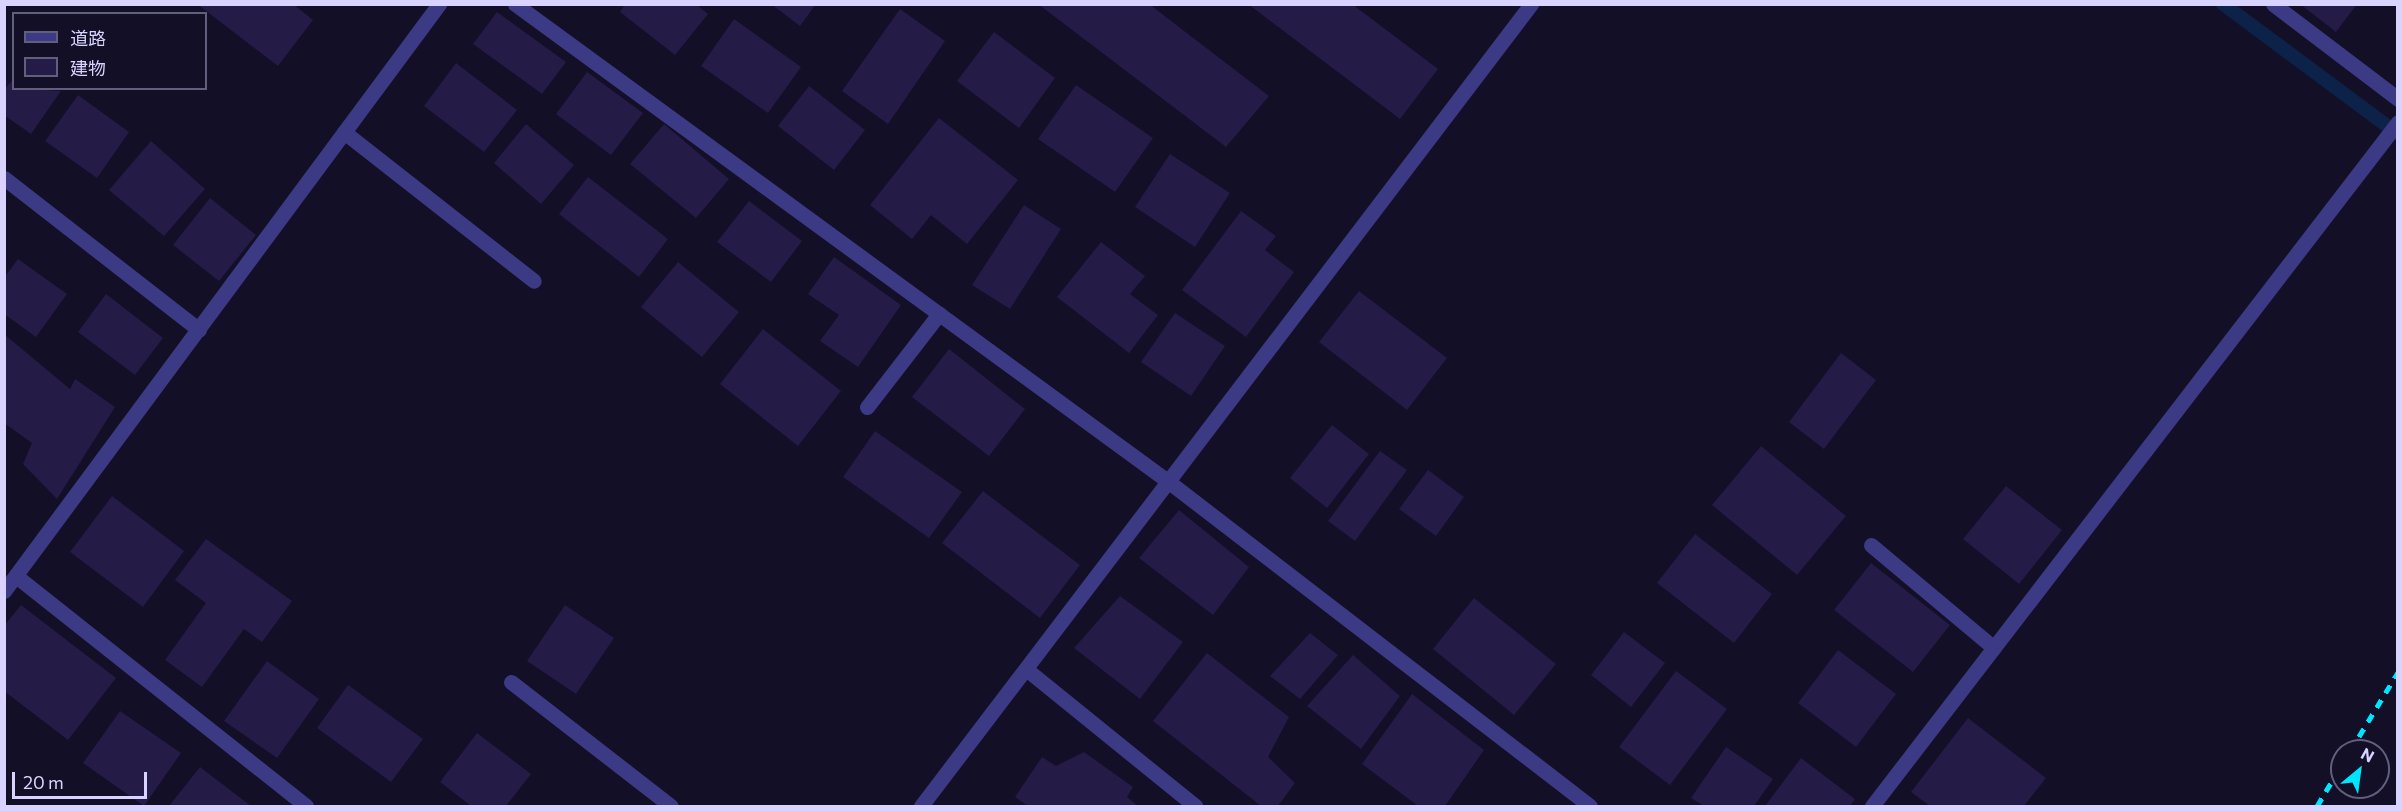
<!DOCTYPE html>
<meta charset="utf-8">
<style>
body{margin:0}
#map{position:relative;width:2402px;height:811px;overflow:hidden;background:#130f26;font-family:Commissioner,"Noto Sans JP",sans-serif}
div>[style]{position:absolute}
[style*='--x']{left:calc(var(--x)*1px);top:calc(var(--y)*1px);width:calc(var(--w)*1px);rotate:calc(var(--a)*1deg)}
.stream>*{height:14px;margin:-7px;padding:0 7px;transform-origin:7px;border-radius:7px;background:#0c2248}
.building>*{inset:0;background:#241b47}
.service>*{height:15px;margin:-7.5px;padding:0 7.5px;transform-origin:7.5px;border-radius:7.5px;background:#3d3a85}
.minor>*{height:15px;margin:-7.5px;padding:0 7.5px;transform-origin:7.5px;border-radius:7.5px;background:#3d3a85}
.rail>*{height:4.5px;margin-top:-2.25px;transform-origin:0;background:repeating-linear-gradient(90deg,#00e5ff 0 9px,transparent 0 17px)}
span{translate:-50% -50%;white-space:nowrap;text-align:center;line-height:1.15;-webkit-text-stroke:4.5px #130f26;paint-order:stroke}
.frame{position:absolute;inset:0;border:6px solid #d9d4ff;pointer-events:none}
.legend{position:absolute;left:12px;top:12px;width:195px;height:78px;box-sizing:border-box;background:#130f26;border:2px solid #625e7d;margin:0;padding:8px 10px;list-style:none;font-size:18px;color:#d9d4ff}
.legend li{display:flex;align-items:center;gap:12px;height:30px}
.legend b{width:30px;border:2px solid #625e7d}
.north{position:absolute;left:2330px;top:739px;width:60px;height:60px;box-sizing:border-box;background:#130f26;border:2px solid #625e7d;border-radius:50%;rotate:29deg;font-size:16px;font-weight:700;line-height:24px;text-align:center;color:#d9d4ff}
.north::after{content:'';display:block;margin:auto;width:21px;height:27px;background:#00e5ff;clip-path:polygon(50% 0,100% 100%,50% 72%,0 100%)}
.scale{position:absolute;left:12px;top:772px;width:135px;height:27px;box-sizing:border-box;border:3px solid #d9d4ff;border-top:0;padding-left:8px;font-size:18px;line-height:21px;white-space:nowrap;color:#d9d4ff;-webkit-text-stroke:4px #130f26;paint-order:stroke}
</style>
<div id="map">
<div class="stream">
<i style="--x:2223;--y:4;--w:218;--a:36.6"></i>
</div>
<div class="building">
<i style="clip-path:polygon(197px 4px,293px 4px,313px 20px,278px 66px)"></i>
<i style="clip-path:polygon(625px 4px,696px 4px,708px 14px,675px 55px,620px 12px)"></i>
<i style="clip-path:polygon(771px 4px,816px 4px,800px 26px)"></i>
<i style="clip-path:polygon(1038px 4px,1149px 4px,1269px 96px,1226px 147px)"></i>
<i style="clip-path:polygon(1248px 4px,1352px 4px,1438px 69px,1400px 119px)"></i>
<i style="clip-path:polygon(2300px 4px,2357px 4px,2336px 32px)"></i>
<i style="clip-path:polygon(900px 9px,945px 41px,888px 124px,842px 91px)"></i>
<i style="clip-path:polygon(497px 12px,566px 62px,542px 94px,473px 44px)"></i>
<i style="clip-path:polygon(734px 19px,801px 67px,768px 113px,701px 66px)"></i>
<i style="clip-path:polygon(994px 32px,1055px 78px,1019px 128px,957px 81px)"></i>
<i style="clip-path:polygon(456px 63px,517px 110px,484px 152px,424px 106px)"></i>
<i style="clip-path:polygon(587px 72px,643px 113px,611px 155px,556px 114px)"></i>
<i style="clip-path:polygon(14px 78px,14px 88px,61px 91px,31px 134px,4px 115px,4px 90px)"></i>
<i style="clip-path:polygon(1076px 85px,1153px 138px,1115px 192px,1038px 139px)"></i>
<i style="clip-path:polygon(809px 86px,865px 130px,834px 170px,778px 126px)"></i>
<i style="clip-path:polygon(78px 95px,129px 132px,97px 178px,45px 141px)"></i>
<i style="clip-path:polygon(939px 118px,1018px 180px,967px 244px,931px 215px,912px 239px,870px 205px)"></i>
<i style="clip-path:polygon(526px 124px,574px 165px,541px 204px,494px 163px)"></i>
<i style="clip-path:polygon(664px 124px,729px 179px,696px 218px,630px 164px)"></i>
<i style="clip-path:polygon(151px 141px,205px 189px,164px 236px,109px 190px)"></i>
<i style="clip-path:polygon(1170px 154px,1230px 193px,1195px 247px,1135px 207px)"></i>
<i style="clip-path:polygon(588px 177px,668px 239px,639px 277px,559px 214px)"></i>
<i style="clip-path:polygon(210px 198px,256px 235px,219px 281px,173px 245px)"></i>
<i style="clip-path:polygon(749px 201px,802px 241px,771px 282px,717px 242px)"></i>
<i style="clip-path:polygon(1024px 205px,1061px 229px,1010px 309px,972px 285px)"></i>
<i style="clip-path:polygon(1241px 211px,1276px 236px,1265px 250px,1294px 272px,1246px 337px,1182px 290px)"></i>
<i style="clip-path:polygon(1101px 242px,1145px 276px,1130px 294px,1158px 315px,1129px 353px,1057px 297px)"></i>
<i style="clip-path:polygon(834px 257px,901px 305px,858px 367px,820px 341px,839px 315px,808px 294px)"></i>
<i style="clip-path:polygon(18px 259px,67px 294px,36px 337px,4px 314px,4px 278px)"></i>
<i style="clip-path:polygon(678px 262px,739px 312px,702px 357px,641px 307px)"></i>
<i style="clip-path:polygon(1359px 291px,1447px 358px,1407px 410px,1319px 342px)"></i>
<i style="clip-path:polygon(106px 294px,163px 338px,135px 375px,78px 332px)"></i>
<i style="clip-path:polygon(1175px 313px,1225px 346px,1191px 396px,1141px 362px)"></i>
<i style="clip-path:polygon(763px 329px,841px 391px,798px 446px,720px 384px)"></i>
<i style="clip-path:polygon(4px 334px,70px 389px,75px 379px,115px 407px,57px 499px,23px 464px,32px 443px,4px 423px)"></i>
<i style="clip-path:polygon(949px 349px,1025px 409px,989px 456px,912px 397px)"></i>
<i style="clip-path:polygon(1841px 353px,1876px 380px,1824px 449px,1789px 422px)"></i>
<i style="clip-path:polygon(1332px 425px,1369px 454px,1327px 508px,1290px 478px)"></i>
<i style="clip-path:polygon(875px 431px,962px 492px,929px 538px,843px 477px)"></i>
<i style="clip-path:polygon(1761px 446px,1846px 516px,1797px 575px,1712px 505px)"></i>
<i style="clip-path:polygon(1380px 451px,1407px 470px,1355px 541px,1328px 521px)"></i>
<i style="clip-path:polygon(1428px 470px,1464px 497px,1436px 536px,1399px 509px)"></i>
<i style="clip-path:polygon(2006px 486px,2062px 530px,2019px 584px,1963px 539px)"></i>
<i style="clip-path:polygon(983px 491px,1080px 565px,1040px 618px,942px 543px)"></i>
<i style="clip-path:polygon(112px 496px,184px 551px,143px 607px,70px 552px)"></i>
<i style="clip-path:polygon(1179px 510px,1249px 567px,1213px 615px,1139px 558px)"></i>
<i style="clip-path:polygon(1695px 534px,1772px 594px,1734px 643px,1657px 583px)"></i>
<i style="clip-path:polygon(206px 539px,292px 601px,262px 642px,244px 629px,202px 687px,165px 660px,206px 603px,175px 580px)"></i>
<i style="clip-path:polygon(1871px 563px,1950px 625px,1913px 672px,1834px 610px)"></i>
<i style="clip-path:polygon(1120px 596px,1183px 642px,1140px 699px,1074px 648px)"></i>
<i style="clip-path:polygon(1474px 598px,1556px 664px,1514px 715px,1433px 649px)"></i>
<i style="clip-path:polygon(21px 605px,116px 678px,68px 740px,4px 691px,4px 626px)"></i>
<i style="clip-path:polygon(565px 605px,614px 638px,576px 694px,527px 661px)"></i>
<i style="clip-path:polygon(1624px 632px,1665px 663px,1631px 707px,1591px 675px)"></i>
<i style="clip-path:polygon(1310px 633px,1338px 655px,1300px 699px,1270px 676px)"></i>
<i style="clip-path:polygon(1838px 650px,1896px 694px,1856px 747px,1798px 703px)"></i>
<i style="clip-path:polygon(1207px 653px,1289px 717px,1268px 757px,1295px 783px,1278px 806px,1261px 806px,1153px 721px)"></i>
<i style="clip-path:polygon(1353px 655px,1400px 696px,1361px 749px,1307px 706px)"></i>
<i style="clip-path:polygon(267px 661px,319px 699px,277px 758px,224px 721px)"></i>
<i style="clip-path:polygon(1676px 671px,1727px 709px,1670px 785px,1619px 747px)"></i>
<i style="clip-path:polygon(348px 685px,423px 739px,391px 782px,317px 728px)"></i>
<i style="clip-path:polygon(1412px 694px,1484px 750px,1445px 806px,1418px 806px,1362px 764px)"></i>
<i style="clip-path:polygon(120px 711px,181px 753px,144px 806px,83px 763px)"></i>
<i style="clip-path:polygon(1968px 718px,2046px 778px,2024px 806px,1930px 806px,1911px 792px)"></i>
<i style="clip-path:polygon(477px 733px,531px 774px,506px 806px,471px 806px,440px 782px)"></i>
<i style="clip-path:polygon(1726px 747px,1773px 779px,1754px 806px,1704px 806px,1691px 798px)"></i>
<i style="clip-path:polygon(1084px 752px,1133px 787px,1127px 797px,1138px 806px,1028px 806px,1015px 797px,1042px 757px,1056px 766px)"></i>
<i style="clip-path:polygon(1801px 758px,1855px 799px,1850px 806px,1765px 806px)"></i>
<i style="clip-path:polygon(200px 767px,251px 806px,169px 806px)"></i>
</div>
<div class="service">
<i style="--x:344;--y:132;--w:241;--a:38.1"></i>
<i style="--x:867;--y:407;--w:118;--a:-52.3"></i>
<i style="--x:1026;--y:669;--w:218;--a:39"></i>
</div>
<div class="minor">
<i style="--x:515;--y:4;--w:810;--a:36.16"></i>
<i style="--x:1169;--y:482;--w:531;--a:37.58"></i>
<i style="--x:2273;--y:4;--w:157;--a:37.2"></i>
<i style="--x:4;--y:178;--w:247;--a:37.9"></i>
<i style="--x:1871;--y:545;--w:160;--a:39.9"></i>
<i style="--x:16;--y:576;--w:370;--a:38.4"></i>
<i style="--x:4;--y:591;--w:731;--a:-53.46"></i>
<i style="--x:511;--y:682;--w:202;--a:37.8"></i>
<i style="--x:921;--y:806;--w:1008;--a:-52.74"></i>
<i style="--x:1872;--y:806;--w:863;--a:-52.44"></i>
</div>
<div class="rail">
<i style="--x:2350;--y:751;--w:92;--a:-58.7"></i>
<i style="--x:2317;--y:806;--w:49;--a:-59.2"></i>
</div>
<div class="frame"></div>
<ul class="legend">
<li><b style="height:8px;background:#3d3a85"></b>道路</li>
<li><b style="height:16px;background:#241b47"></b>建物</li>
</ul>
<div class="north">N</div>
<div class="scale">20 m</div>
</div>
